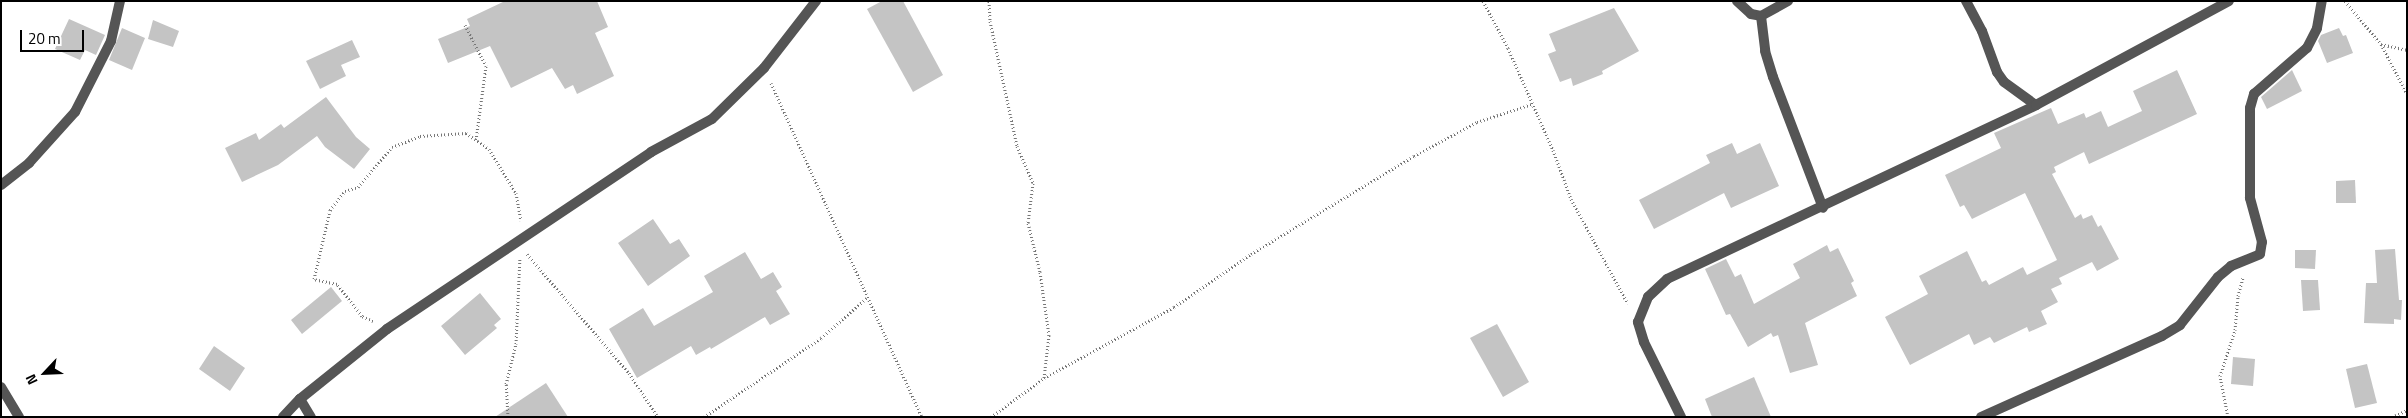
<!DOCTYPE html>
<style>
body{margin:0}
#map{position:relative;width:2408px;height:418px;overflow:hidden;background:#fff;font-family:"Titillium Web",sans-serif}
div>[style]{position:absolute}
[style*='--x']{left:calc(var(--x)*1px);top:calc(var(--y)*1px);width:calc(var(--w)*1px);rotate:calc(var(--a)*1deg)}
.building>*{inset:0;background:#c4c4c4}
.path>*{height:3px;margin-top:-1.5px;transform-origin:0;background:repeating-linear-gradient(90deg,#777 0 1px,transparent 0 3.5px)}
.street>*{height:10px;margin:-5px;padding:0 5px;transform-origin:5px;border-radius:5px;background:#555}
span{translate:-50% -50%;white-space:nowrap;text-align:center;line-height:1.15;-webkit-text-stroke:4px #fff;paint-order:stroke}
.frame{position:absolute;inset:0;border:2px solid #000;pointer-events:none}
.north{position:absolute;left:20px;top:348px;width:50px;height:50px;-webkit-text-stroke:4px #fff;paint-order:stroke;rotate:245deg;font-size:14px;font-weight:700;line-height:20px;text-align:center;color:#000}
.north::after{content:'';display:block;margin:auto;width:18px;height:22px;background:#000;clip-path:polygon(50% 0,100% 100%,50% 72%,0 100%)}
.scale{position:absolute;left:20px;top:30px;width:64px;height:22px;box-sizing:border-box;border:2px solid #000;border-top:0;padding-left:6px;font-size:15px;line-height:18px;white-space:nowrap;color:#000;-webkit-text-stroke:4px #fff;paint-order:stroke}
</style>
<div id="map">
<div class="building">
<i style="clip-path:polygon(505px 1px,597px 1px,608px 27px,595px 33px,614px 76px,577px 94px,573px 85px,565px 89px,552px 68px,511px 88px,490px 46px,448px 63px,438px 39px,470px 26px,467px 19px)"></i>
<i style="clip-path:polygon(882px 1px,903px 1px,943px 75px,913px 92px,867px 9px)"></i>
<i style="clip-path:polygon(1614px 8px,1639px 51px,1602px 71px,1603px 74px,1573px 86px,1571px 78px,1560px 82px,1548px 54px,1556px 51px,1549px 34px)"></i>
<i style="clip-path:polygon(69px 19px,105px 35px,96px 55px,85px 50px,80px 60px,55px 49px)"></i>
<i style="clip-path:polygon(153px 20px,179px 31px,173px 47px,148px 39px)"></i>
<i style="clip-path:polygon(122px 28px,145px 38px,132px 70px,109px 60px)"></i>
<i style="clip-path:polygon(2339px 28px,2343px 36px,2346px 35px,2353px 53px,2327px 63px,2318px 41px,2321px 35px)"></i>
<i style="clip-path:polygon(352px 40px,360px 57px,341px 65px,346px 76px,320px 89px,306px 61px)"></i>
<i style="clip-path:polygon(2177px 70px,2197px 114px,2089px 164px,2084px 152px,2054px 167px,2056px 172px,2052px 174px,2075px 218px,2081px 214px,2083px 219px,2092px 215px,2098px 227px,2101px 225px,2119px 259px,2097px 271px,2092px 262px,2059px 278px,2062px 284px,2051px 289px,2058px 302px,2041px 311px,2047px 324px,2029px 332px,2027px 327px,1994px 343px,1990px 337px,1974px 345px,1969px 334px,1910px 365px,1885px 317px,1928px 294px,1919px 276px,1967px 251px,1982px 282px,1986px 280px,1989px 285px,2023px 267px,2027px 275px,2057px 260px,2025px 193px,1972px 219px,1964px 205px,1960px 207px,1945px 175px,2001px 148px,1994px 133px,2051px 108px,2058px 124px,2084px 113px,2086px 118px,2101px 111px,2108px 127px,2142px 111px,2133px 91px)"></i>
<i style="clip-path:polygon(2292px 70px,2302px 91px,2267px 109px,2261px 97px)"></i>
<i style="clip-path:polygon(326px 97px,356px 137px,370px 149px,354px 169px,325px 147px,317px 136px,278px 165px,242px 182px,225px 148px,256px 133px,259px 140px,281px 124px,284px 128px)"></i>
<i style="clip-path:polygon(1732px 143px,1737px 154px,1760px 143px,1779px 186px,1731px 208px,1724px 193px,1654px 229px,1639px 200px,1710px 163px,1706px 155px)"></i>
<i style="clip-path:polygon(2355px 180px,2356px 203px,2336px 203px,2336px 181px)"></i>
<i style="clip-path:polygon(653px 219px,670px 244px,679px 239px,690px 256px,648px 286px,618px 243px)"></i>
<i style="clip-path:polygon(1827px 245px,1830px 252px,1838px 248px,1854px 281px,1851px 283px,1857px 296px,1805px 323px,1818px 365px,1790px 373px,1778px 335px,1773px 337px,1771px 333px,1748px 347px,1730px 314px,1726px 315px,1705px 269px,1726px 259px,1735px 277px,1741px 274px,1754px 304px,1800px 278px,1793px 264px)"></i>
<i style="clip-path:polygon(2395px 249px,2399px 300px,2402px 300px,2401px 320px,2394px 319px,2394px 324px,2364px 323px,2366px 283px,2377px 283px,2375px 250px)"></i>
<i style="clip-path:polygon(2295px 250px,2316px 250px,2315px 269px,2295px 268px)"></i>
<i style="clip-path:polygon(745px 252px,761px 279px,773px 272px,782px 287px,776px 291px,790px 314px,770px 325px,765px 317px,711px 349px,710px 347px,696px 355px,691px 346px,637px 378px,609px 329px,643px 308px,654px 326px,713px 292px,704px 276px)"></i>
<i style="clip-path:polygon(2301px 280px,2318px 280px,2320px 310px,2303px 311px)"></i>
<i style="clip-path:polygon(331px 287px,342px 301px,302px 334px,291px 320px)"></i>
<i style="clip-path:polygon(480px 293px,501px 319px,494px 325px,497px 328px,465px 355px,441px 326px)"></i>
<i style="clip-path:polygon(1497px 324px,1529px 382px,1503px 397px,1470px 338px)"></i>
<i style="clip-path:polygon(214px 346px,245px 368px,230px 391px,199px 369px)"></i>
<i style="clip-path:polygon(2233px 357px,2255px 359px,2253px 386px,2231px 384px)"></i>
<i style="clip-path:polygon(2367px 364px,2377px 403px,2355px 408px,2346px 369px)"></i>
<i style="clip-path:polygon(1754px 377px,1771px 417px,1712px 417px,1705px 399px)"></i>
<i style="clip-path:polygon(546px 383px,568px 417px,495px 417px)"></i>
</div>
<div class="path">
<i style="--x:989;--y:1;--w:20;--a:87"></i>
<i style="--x:990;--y:21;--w:128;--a:77.8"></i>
<i style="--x:1017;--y:146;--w:40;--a:66.6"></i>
<i style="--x:1033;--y:183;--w:40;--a:97.1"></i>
<i style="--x:1028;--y:223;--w:50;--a:76.2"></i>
<i style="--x:1040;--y:272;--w:64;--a:81.9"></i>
<i style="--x:1049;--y:335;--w:43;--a:96.6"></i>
<i style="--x:1483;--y:1;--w:53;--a:62"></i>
<i style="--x:1508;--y:48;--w:111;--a:66.2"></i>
<i style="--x:1553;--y:150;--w:52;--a:69.8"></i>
<i style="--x:1571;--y:199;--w:119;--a:61.5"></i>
<i style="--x:2345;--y:1;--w:56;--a:50.1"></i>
<i style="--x:2381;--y:44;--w:56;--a:62.5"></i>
<i style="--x:465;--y:25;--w:46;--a:62.9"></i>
<i style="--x:486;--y:66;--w:75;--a:97.7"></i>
<i style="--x:2381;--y:44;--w:27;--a:13"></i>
<i style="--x:771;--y:83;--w:367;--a:65.7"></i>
<i style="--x:527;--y:254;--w:157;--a:49.4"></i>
<i style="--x:629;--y:373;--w:53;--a:56.6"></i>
<i style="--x:373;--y:321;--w:12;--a:-156"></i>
<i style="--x:362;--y:316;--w:41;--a:-128"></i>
<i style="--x:337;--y:284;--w:24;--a:-168"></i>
<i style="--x:314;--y:279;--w:71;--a:-76.9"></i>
<i style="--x:330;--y:210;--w:24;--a:-52"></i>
<i style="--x:345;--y:191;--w:14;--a:-17"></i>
<i style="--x:358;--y:187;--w:52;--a:-49.6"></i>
<i style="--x:392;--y:147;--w:30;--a:-21"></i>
<i style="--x:420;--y:136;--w:46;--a:-3.7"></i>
<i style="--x:466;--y:133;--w:28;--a:35"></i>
<i style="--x:489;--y:149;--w:52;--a:58.5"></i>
<i style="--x:516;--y:193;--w:28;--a:80"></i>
<i style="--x:508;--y:417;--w:33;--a:-93"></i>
<i style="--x:506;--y:384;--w:41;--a:-76"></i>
<i style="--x:516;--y:344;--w:87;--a:-87.4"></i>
<i style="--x:704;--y:417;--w:141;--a:-34"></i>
<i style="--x:821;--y:338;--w:62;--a:-41.1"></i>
<i style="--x:991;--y:417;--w:66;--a:-36.3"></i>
<i style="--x:1044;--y:378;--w:148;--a:-28.6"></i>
<i style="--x:1174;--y:307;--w:93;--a:-34.5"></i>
<i style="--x:1251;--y:254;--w:190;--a:-31"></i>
<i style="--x:1414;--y:156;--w:72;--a:-28.4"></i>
<i style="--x:1477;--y:122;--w:58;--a:-18.1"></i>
<i style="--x:2228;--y:417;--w:42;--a:-101"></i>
<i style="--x:2220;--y:376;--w:48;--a:-71.9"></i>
<i style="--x:2235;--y:330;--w:34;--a:-85"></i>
<i style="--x:2238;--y:296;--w:20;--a:-75"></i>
<i style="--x:2392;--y:417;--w:17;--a:-25"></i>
</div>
<div class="street">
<i style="--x:1737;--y:1;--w:19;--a:43"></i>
<i style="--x:1751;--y:14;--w:10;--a:11"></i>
<i style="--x:1761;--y:16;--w:31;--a:-29"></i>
<i style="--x:1966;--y:1;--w:34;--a:62"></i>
<i style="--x:1982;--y:31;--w:44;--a:69.9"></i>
<i style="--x:1997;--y:72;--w:12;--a:55"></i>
<i style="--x:2004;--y:82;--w:39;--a:36"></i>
<i style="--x:1761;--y:16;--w:35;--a:83"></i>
<i style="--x:1765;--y:51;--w:27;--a:73"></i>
<i style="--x:1773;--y:77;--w:140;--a:69.1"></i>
<i style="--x:1;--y:185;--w:36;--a:-38"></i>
<i style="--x:29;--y:163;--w:69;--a:-48"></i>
<i style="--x:75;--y:112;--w:80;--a:-63.1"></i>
<i style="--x:111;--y:41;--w:41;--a:-77.3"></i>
<i style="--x:1;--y:387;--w:35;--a:59"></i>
<i style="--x:300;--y:399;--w:21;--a:59"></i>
<i style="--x:283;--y:417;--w:25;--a:-47"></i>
<i style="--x:300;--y:399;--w:112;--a:-38.8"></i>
<i style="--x:387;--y:329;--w:318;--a:-33.8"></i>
<i style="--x:651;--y:152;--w:69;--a:-28.4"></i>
<i style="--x:712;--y:119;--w:73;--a:-44.4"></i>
<i style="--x:764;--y:68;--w:85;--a:-52.2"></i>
<i style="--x:1681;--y:417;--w:84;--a:-116.3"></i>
<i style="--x:1644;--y:342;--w:21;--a:-107"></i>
<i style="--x:1638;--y:322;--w:27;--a:-68"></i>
<i style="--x:1648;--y:297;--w:26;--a:-43"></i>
<i style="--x:1667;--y:279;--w:408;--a:-25.2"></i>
<i style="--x:2036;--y:105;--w:219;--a:-28.3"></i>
<i style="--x:1981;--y:417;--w:198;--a:-24.1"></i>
<i style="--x:2162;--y:336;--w:21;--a:-31"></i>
<i style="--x:2180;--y:325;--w:61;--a:-51.6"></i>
<i style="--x:2218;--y:277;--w:17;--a:-40"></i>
<i style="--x:2231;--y:266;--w:31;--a:-22"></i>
<i style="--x:2260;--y:254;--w:12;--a:-81"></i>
<i style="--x:2262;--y:242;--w:46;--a:-105.3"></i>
<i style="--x:2250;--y:198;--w:90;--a:-90"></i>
<i style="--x:2250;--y:108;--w:15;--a:-74"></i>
<i style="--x:2254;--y:94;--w:70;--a:-41"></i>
<i style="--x:2307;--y:48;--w:22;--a:-63"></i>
<i style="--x:2317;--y:28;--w:27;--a:-80"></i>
</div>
<div class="frame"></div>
<div class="north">N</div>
<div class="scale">20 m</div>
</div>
